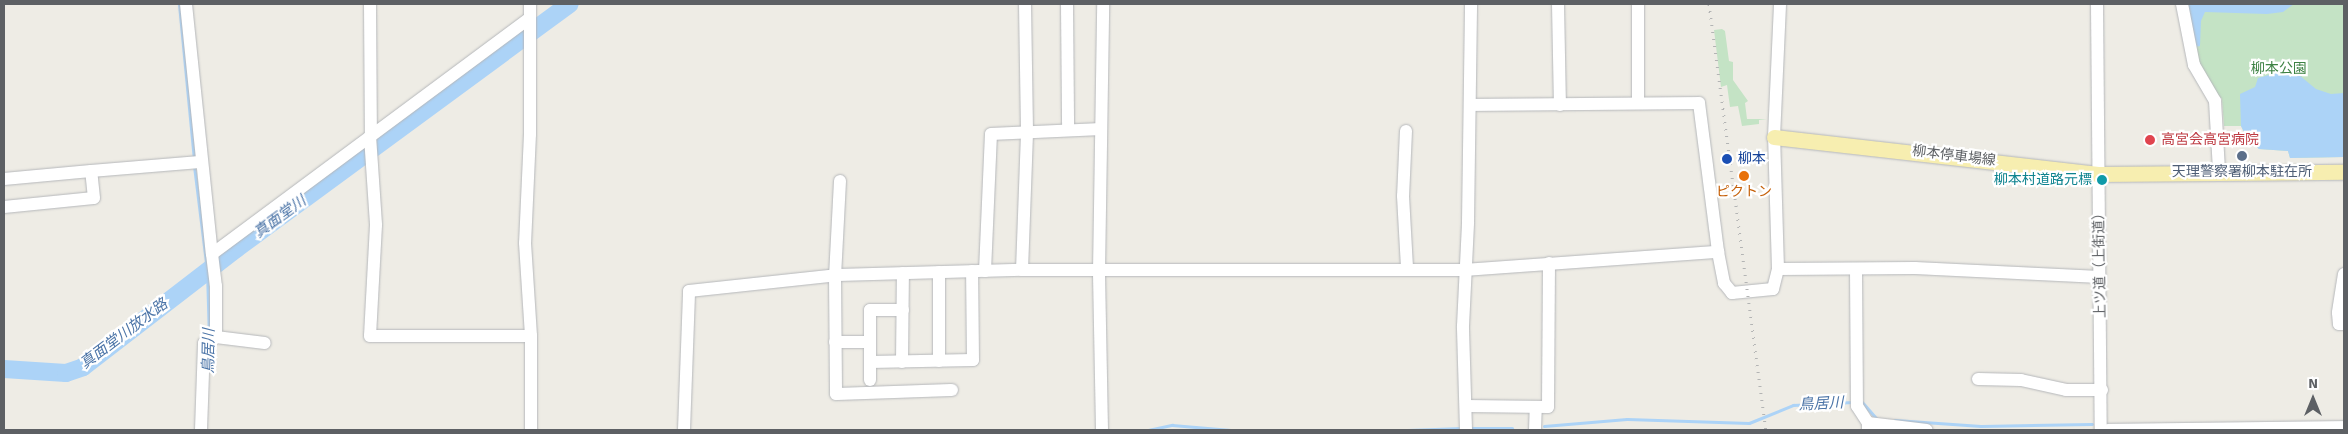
<!DOCTYPE html>
<meta charset="utf-8">
<style>
body{margin:0}
#map{position:relative;width:2348px;height:434px;overflow:hidden;background:#eeece5;font-family:Signika,"Noto Sans JP",sans-serif}
div>[style]{position:absolute}
[style*='--x']{left:calc(var(--x)*1px);top:calc(var(--y)*1px);width:calc(var(--w)*1px);rotate:calc(var(--a)*1deg)}
.green>*{inset:0;background:#c4e3c5}
.water>*{inset:0;background:#acd3f7}
.stream>*{height:3px;margin:-1.5px;padding:0 1.5px;transform-origin:1.5px;border-radius:1.5px;background:#acd3f7}
.river>*{height:18px;margin:-9px;padding:0 9px;transform-origin:9px;border-radius:9px;background:#acd3f7}
.roads{filter:drop-shadow(0 0 1px #b5b7ba) drop-shadow(0 0 1px #b5b7ba)}
.minor>*{height:12px;margin:-6px;padding:0 6px;transform-origin:6px;border-radius:6px;background:#fff}
.major>*{height:15px;margin:-7.5px;padding:0 7.5px;transform-origin:7.5px;border-radius:7.5px;background:#f7eeb0}
.rail>*{height:3px;margin-top:-1.5px;transform-origin:0;background:repeating-linear-gradient(90deg,#b3b4b4 0 1px,transparent 0 7px)}
.dots>*{width:14px;height:14px;translate:-50% -50%;box-sizing:border-box;border:2px solid #fff;border-radius:50%}
span{translate:-50% -50%;white-space:nowrap;text-align:center;line-height:1.15;-webkit-text-stroke:4.5px #fff;paint-order:stroke}
.park-label{font-size:14px;color:#3e8244}
.health-label{font-size:14px;color:#be3a42}
.left{translate:0 -50%;text-align:left}
.street-label{font-size:14px;color:#5d6064}
.transit-label{font-size:14px;color:#164399}
.service-label{font-size:14px;color:#4e5e75}
.culture-label{font-size:14px;color:#0d838f}
.right{translate:-100% -50%;text-align:right}
.food-label{font-size:14px;color:#c56008}
.water-label{font-size:15px;color:#4b74a7;font-style:italic}
.frame{position:absolute;inset:0;border:5px solid #5d6064;pointer-events:none}
.north{position:absolute;left:2288px;top:374px;width:50px;height:50px;-webkit-text-stroke:4px #fff;paint-order:stroke;rotate:0deg;font-size:14px;font-weight:700;line-height:20px;text-align:center;color:#5d6064}
.north::after{content:'';display:block;margin:auto;width:18px;height:22px;background:#5d6064;clip-path:polygon(50% 0,100% 100%,50% 72%,0 100%)}
</style>
<div id="map">
<div class="green">
<i style="clip-path:polygon(2185px 4px,2344px 4px,2344px 157px,2290px 158px,2288px 151px,2259px 149px,2247px 138px,2241px 126px,2224px 126px,2222px 99px,2211px 87px,2191px 48px)"></i>
<i style="clip-path:polygon(1722px 29px,1725px 31px,1729px 61px,1733px 62px,1733px 80px,1748px 101px,1745px 103px,1747px 119px,1767px 119px,1759px 120px,1759px 124px,1742px 126px,1738px 106px,1730px 107px,1727px 85px,1721px 87px,1714px 30px)"></i>
</div>
<div class="water">
<i style="clip-path:polygon(2185px 4px,2294px 4px,2283px 12px,2267px 14px,2205px 12px,2201px 21px,2200px 46px,2191px 48px)"></i>
<i style="clip-path:polygon(2287px 70px,2299px 75px,2316px 89px,2331px 94px,2344px 93px,2344px 157px,2290px 158px,2288px 151px,2259px 149px,2247px 138px,2241px 126px,2240px 94px,2255px 87px,2258px 78px)"></i>
</div>
<div class="stream">
<i style="--x:179;--y:4;--w:157;--a:84.5"></i>
<i style="--x:194;--y:166;--w:106;--a:82.9"></i>
<i style="--x:207;--y:271;--w:66;--a:88.3"></i>
<i style="--x:1862;--y:402;--w:23;--a:49"></i>
<i style="--x:1895;--y:420;--w:86;--a:4"></i>
<i style="--x:1981;--y:426;--w:111;--a:-1"></i>
<i style="--x:1544;--y:426;--w:83;--a:-4.8"></i>
<i style="--x:1627;--y:419;--w:122;--a:1.9"></i>
<i style="--x:1749;--y:423;--w:48;--a:-22.2"></i>
<i style="--x:1793;--y:405;--w:60;--a:-2.9"></i>
<i style="--x:1468;--y:428;--w:44;--a:0"></i>
<i style="--x:1148;--y:430;--w:25;--a:-12"></i>
<i style="--x:1172;--y:425;--w:59;--a:4.8"></i>
<i style="--x:1407;--y:430;--w:55;--a:-2.1"></i>
</div>
<div class="river">
<i style="--x:4;--y:369;--w:62;--a:3.7"></i>
<i style="--x:66;--y:373;--w:18;--a:-19"></i>
<i style="--x:83;--y:367;--w:193;--a:-37.6"></i>
<i style="--x:236;--y:249;--w:414;--a:-36.3"></i>
</div>
<div class="roads">
<div class="minor">
<i style="--x:186;--y:4;--w:251;--a:84.1"></i>
<i style="--x:212;--y:254;--w:395;--a:-36.6"></i>
<i style="--x:370;--y:4;--w:131;--a:89.6"></i>
<i style="--x:530;--y:4;--w:130;--a:90"></i>
<i style="--x:530;--y:134;--w:109;--a:92.6"></i>
<i style="--x:525;--y:243;--w:93;--a:86.3"></i>
<i style="--x:531;--y:336;--w:94;--a:90"></i>
<i style="--x:1067;--y:4;--w:126;--a:89.5"></i>
<i style="--x:1558;--y:4;--w:101;--a:88.9"></i>
<i style="--x:1638;--y:4;--w:98;--a:90"></i>
<i style="--x:2097;--y:4;--w:426;--a:89.5"></i>
<i style="--x:2182;--y:4;--w:62;--a:78.9"></i>
<i style="--x:2194;--y:65;--w:42;--a:59.7"></i>
<i style="--x:2215;--y:101;--w:70;--a:86.7"></i>
<i style="--x:1470;--y:105;--w:229;--a:-0.5"></i>
<i style="--x:1699;--y:103;--w:150;--a:82.7"></i>
<i style="--x:1406;--y:131;--w:65;--a:92.6"></i>
<i style="--x:1403;--y:196;--w:72;--a:86.8"></i>
<i style="--x:370;--y:136;--w:89;--a:86.1"></i>
<i style="--x:376;--y:225;--w:111;--a:93.1"></i>
<i style="--x:370;--y:336;--w:161;--a:0"></i>
<i style="--x:4;--y:179;--w:87;--a:-5.3"></i>
<i style="--x:840;--y:181;--w:94;--a:93"></i>
<i style="--x:835;--y:275;--w:119;--a:89.5"></i>
<i style="--x:836;--y:394;--w:116;--a:-2"></i>
<i style="--x:4;--y:207;--w:90;--a:-5.7"></i>
<i style="--x:94;--y:198;--w:27;--a:-96"></i>
<i style="--x:91;--y:171;--w:109;--a:-4.7"></i>
<i style="--x:212;--y:254;--w:32;--a:83"></i>
<i style="--x:216;--y:286;--w:51;--a:90"></i>
<i style="--x:216;--y:337;--w:49;--a:7"></i>
<i style="--x:1778;--y:269;--w:137;--a:-0.4"></i>
<i style="--x:1915;--y:268;--w:185;--a:2.8"></i>
<i style="--x:1022;--y:270;--w:139;--a:-87.9"></i>
<i style="--x:1027;--y:131;--w:127;--a:-90.9"></i>
<i style="--x:1856;--y:270;--w:136;--a:89.6"></i>
<i style="--x:1857;--y:406;--w:20;--a:57"></i>
<i style="--x:1868;--y:423;--w:7;--a:90"></i>
<i style="--x:985;--y:271;--w:137;--a:-87.5"></i>
<i style="--x:991;--y:134;--w:110;--a:-2.6"></i>
<i style="--x:939;--y:272;--w:89;--a:90"></i>
<i style="--x:2344;--y:274;--w:39;--a:99"></i>
<i style="--x:2338;--y:313;--w:11;--a:85"></i>
<i style="--x:2339;--y:324;--w:5;--a:0"></i>
<i style="--x:835;--y:342;--w:35;--a:0"></i>
<i style="--x:870;--y:342;--w:38;--a:90"></i>
<i style="--x:870;--y:342;--w:32;--a:-90"></i>
<i style="--x:870;--y:310;--w:33;--a:0"></i>
<i style="--x:870;--y:362;--w:103;--a:-1.1"></i>
<i style="--x:973;--y:360;--w:89;--a:-90.6"></i>
<i style="--x:902;--y:362;--w:89;--a:-89.4"></i>
<i style="--x:1978;--y:379;--w:43;--a:1.3"></i>
<i style="--x:2021;--y:380;--w:46;--a:12.5"></i>
<i style="--x:2066;--y:390;--w:36;--a:0"></i>
<i style="--x:1466;--y:406;--w:82;--a:0.7"></i>
<i style="--x:1548;--y:407;--w:144;--a:-89.6"></i>
<i style="--x:1868;--y:423;--w:59;--a:6.8"></i>
<i style="--x:201;--y:430;--w:87;--a:-88"></i>
<i style="--x:204;--y:343;--w:13;--a:-27"></i>
<i style="--x:684;--y:430;--w:139;--a:-87.9"></i>
<i style="--x:689;--y:291;--w:150;--a:-6.1"></i>
<i style="--x:838;--y:275;--w:184;--a:-1.6"></i>
<i style="--x:1022;--y:270;--w:442;--a:0"></i>
<i style="--x:1464;--y:270;--w:255;--a:-4.1"></i>
<i style="--x:1718;--y:252;--w:32;--a:79"></i>
<i style="--x:1724;--y:283;--w:13;--a:51"></i>
<i style="--x:1732;--y:293;--w:41;--a:-5.6"></i>
<i style="--x:1773;--y:289;--w:21;--a:-76"></i>
<i style="--x:1778;--y:269;--w:132;--a:-91.7"></i>
<i style="--x:1774;--y:137;--w:133;--a:-87.4"></i>
<i style="--x:1102;--y:430;--w:158;--a:-91.1"></i>
<i style="--x:1099;--y:272;--w:268;--a:-89.1"></i>
<i style="--x:1466;--y:430;--w:104;--a:-91.7"></i>
<i style="--x:1463;--y:326;--w:104;--a:-87.2"></i>
<i style="--x:1468;--y:222;--w:218;--a:-89.2"></i>
<i style="--x:1535;--y:430;--w:23;--a:-88"></i>
<i style="--x:2108;--y:430;--w:236;--a:-0.7"></i>
</div>
<div class="major">
<i style="--x:1774;--y:137;--w:326;--a:6.5"></i>
<i style="--x:2098;--y:174;--w:246;--a:-0.5"></i>
</div>
</div>
<div class="rail">
<i style="--x:1709;--y:4;--w:430;--a:82.4"></i>
</div>
<div class="dots">
<i style="left:2150px;top:140px;background:#e0444e"></i>
<i style="left:2242px;top:156px;background:#5c6f8a"></i>
<i style="left:1727px;top:159px;background:#1a4fb4"></i>
<i style="left:1744px;top:176px;background:#e8710a"></i>
<i style="left:2102px;top:180px;background:#0f9aa8"></i>
</div>
<div class="park-label">
<span style="left:2279px;top:69px">柳本公園</span>
</div>
<div class="health-label">
<span class="left" style="left:2161px;top:140px">高宮会高宮病院</span>
</div>
<div class="street-label">
<span style="left:1954px;top:156px;rotate:7deg">柳本停車場線</span>
<span style="left:2100px;top:262px;rotate:-91deg">上ツ道（上街道）</span>
</div>
<div class="transit-label">
<span class="left" style="left:1738px;top:159px">柳本</span>
</div>
<div class="service-label">
<span style="left:2242px;top:172px">天理警察署柳本駐在所</span>
</div>
<div class="culture-label">
<span class="right" style="left:2092px;top:180px">柳本村道路元標</span>
</div>
<div class="food-label">
<span style="left:1744px;top:192px">ピクトン</span>
</div>
<div class="water-label">
<span style="left:280px;top:217px;rotate:-36deg">真面堂川</span>
<span style="left:124px;top:334px;rotate:-37deg">真面堂川放水路</span>
<span style="left:209px;top:351px;rotate:-89deg">鳥居川</span>
<span style="left:1821px;top:404px;rotate:-3deg">鳥居川</span>
</div>
<div class="frame"></div>
<div class="north">N</div>
</div>
